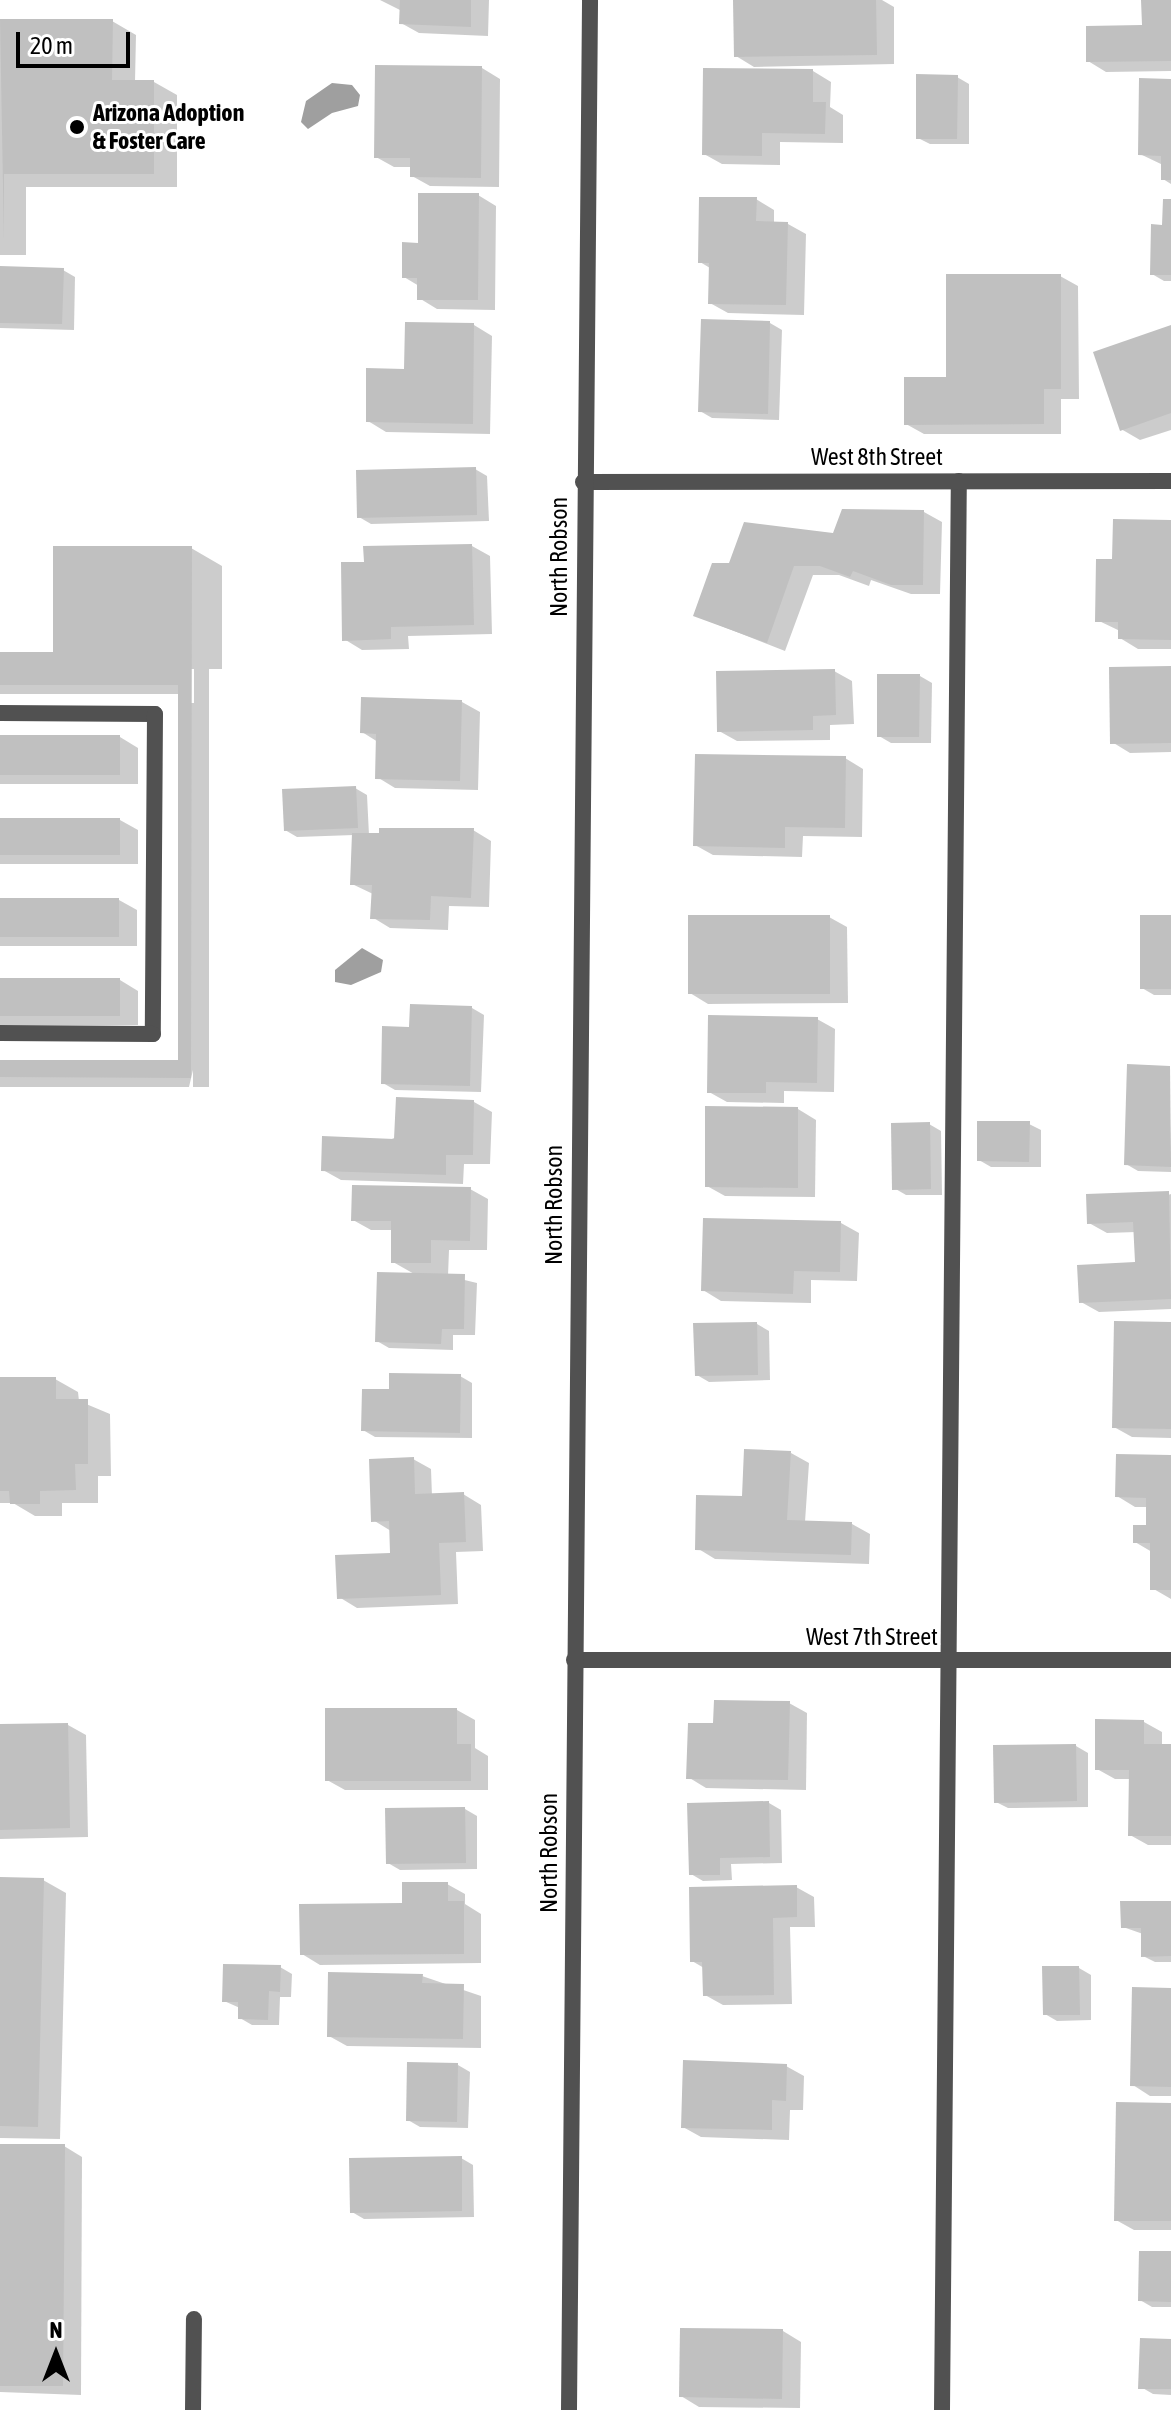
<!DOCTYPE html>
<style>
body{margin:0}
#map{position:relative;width:1171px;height:2410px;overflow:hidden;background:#fff;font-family:"Asap Condensed",sans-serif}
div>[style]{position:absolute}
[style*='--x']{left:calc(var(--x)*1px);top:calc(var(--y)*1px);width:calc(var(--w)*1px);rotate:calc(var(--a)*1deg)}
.water>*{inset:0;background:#9f9f9f}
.shadow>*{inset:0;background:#0003}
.building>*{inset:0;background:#c0c0c0}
.lane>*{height:16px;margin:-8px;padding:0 8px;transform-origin:8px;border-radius:8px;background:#515151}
.street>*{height:16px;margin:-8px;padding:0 8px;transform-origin:8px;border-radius:8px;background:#515151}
.dots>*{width:22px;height:22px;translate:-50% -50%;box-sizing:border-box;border:4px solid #fff;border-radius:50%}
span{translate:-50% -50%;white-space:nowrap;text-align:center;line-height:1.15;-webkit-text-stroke:6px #fff;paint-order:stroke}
.poi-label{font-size:24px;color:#000;font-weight:700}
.left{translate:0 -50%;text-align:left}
.street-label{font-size:24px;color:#000}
.north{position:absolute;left:16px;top:2314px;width:80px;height:80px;-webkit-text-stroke:6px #fff;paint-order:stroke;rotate:0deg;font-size:22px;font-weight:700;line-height:32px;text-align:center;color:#000}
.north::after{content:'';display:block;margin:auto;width:28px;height:36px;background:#000;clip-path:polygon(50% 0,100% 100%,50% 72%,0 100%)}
.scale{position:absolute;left:16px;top:32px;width:114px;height:36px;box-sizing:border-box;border:4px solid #000;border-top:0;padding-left:10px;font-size:24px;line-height:28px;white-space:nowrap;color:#000;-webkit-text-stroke:6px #fff;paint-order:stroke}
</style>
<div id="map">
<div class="water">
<i style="clip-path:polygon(332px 83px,352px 85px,360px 95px,358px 106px,332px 113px,308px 129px,301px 122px,306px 101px)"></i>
<i style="clip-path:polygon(362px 948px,383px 960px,381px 972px,351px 985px,335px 982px,335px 970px)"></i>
</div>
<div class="shadow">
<i style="clip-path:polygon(380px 0,489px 0,488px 36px,419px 33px,401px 23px,402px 11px)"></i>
<i style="clip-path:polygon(735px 0,882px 0,894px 7px,894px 64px,754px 67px,736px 56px)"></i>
<i style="clip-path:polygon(1143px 0,1171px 0,1171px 71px,1106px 72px,1088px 61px,1144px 27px)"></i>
<i style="clip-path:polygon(0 21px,112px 21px,136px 35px,135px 82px,154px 82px,177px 95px,177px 187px,26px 187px,26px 255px,0 255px)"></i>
<i style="clip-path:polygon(482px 68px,500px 79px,499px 187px,430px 186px,412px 176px,412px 167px,394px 167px,376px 157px)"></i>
<i style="clip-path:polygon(813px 71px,831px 82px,830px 107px,843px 115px,843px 143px,780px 142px,780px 165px,722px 164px,704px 154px)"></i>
<i style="clip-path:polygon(957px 77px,969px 84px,969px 144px,930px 144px,918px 138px)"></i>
<i style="clip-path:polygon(1171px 81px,1171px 184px,1163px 179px,1163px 165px,1140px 154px)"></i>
<i style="clip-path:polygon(478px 195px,496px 206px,495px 310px,437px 309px,419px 298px,419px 286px,404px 277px,420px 245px)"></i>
<i style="clip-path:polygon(756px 199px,774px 210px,774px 224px,788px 224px,806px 234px,804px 315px,728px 313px,710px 303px,710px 268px,700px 262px)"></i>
<i style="clip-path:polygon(1171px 201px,1171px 281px,1164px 281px,1152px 274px)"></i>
<i style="clip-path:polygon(0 268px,63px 270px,75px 277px,74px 330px,0 328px)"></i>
<i style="clip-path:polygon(1060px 276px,1078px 286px,1079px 399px,1061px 399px,1061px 434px,924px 434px,906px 424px)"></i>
<i style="clip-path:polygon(770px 323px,782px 330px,779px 420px,712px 418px,700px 411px)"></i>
<i style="clip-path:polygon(474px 325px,492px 336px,490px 434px,386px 432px,368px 421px,405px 371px)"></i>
<i style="clip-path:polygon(1171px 327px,1171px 430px,1140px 440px,1121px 429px)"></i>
<i style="clip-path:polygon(475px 469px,487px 476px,489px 521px,371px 524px,359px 517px)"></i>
<i style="clip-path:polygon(924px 512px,942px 522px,940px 594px,911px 594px,871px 580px,869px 586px,839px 575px,813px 575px,785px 651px,696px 616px,731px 565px)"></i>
<i style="clip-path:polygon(1171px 522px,1171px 649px,1138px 649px,1120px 638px,1120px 631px,1097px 620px,1114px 561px)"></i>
<i style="clip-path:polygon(472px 546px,490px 556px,492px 634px,408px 636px,409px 649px,362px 650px,344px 639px)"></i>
<i style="clip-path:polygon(evenodd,191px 548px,222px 566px,222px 669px,209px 669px,209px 1087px,193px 1087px,193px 1070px,189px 1087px,0 1087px,0 1062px,180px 1062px,180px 694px,0 694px,0 654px,55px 654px,191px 548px,190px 669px,194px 669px,194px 703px,190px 703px,190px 669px)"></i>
<i style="clip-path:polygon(1171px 668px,1171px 752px,1130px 753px,1112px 742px)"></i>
<i style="clip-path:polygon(834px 671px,852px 681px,854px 724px,830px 725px,830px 740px,737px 741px,719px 731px)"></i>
<i style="clip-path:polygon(920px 676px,932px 683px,931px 743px,891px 743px,879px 736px)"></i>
<i style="clip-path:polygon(462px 702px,480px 712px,478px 790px,395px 788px,377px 777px,378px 742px,362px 732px)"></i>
<i style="clip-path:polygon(0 737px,120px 737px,138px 748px,138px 784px,0 784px)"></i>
<i style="clip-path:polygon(845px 758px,863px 769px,862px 837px,803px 836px,802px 857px,713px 855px,695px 845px)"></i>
<i style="clip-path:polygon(355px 788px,367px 795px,369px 835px,473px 830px,491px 841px,489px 907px,449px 906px,448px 930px,390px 928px,372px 917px,373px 894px,352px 884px,354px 835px,297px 837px,285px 830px)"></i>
<i style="clip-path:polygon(0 820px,120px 820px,138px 830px,138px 864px,0 864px)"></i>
<i style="clip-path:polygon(0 900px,119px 900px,137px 910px,137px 946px,0 946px)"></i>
<i style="clip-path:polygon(829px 917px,847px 927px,848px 1003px,708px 1004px,690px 993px)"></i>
<i style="clip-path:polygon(1171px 917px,1171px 995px,1154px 995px,1142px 988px)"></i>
<i style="clip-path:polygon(0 980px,120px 980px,138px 991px,138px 1025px,0 1025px)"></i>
<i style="clip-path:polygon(472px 1008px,484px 1015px,481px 1092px,395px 1090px,383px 1083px)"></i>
<i style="clip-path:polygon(817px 1019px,835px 1029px,834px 1092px,784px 1091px,784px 1103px,727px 1102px,709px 1092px)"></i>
<i style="clip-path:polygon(1169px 1068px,1171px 1172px,1138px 1171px,1126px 1164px)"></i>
<i style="clip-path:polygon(474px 1102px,492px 1112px,490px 1164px,464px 1164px,463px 1184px,341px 1180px,323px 1170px)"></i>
<i style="clip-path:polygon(798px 1109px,816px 1120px,815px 1197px,725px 1196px,707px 1186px)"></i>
<i style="clip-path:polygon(929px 1124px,941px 1131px,942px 1195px,906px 1195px,894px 1188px)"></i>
<i style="clip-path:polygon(1029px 1124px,1041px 1130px,1041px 1167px,991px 1167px,979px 1160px)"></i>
<i style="clip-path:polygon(470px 1189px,488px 1199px,487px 1250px,449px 1250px,448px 1276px,477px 1283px,475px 1335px,453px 1335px,453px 1350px,389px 1348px,377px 1341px,416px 1275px,393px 1262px,393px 1230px,371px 1230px,353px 1220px)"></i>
<i style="clip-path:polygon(1171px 1194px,1171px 1309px,1099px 1312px,1081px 1302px,1137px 1264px,1136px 1232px,1107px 1233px,1089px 1223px)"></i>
<i style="clip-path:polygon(841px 1223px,859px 1233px,857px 1281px,811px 1280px,811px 1303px,721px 1301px,703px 1290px)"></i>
<i style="clip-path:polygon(757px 1324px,769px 1331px,770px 1380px,709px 1382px,697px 1375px)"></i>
<i style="clip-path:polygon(1171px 1324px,1171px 1438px,1132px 1437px,1114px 1427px)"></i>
<i style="clip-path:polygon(460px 1376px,472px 1383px,472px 1438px,375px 1437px,363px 1430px)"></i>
<i style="clip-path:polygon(0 1379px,55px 1379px,78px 1392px,79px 1401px,110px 1414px,111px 1476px,98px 1476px,98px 1503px,62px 1503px,62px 1516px,35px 1516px,13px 1503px,0 1503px)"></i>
<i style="clip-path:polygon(791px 1453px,809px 1463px,805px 1522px,852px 1524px,870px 1534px,869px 1564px,715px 1559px,697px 1548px)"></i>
<i style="clip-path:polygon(1171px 1457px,1171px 1599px,1152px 1588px,1152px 1552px,1135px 1542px,1148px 1527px,1148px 1507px,1135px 1507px,1117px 1496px)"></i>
<i style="clip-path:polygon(413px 1459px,431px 1469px,432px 1496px,463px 1494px,481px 1505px,483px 1551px,456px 1552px,458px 1604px,357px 1608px,339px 1597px,392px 1555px,391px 1531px,373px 1520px)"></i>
<i style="clip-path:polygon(789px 1703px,807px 1713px,806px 1790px,706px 1788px,688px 1777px)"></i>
<i style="clip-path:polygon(457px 1710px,475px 1720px,475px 1748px,488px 1756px,488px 1790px,345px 1790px,327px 1780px)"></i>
<i style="clip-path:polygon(1144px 1722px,1162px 1732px,1162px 1746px,1171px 1746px,1171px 1845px,1148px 1845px,1130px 1835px,1131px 1779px,1115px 1779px,1097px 1769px)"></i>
<i style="clip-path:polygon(68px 1725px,86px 1735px,88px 1837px,0 1839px,0 1726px)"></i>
<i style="clip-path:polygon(1076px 1746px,1088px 1753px,1088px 1807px,1008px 1808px,996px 1802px)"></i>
<i style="clip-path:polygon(769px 1803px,781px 1810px,782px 1863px,731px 1864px,732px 1880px,703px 1881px,691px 1874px)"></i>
<i style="clip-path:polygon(465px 1809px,477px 1816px,477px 1869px,400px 1870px,388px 1863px)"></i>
<i style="clip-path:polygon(0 1879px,43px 1880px,66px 1893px,60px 2139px,0 2138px)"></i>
<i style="clip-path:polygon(447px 1884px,465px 1894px,465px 1904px,481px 1914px,481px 1963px,320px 1965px,302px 1954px)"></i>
<i style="clip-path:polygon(796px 1887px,814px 1897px,815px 1927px,790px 1927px,792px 2004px,723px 2005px,705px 1995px,704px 1968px,692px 1961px)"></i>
<i style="clip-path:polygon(1171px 1903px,1171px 1962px,1155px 1962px,1143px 1956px,1143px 1934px,1123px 1927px)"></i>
<i style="clip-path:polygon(280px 1967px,292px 1974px,291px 1997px,280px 1997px,279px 2025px,252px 2025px,240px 2018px,240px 2008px,224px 2001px)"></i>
<i style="clip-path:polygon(1079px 1968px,1091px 1975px,1091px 2020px,1057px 2021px,1045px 2014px)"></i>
<i style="clip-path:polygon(422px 1976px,481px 1996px,481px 2048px,347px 2046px,329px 2036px)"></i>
<i style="clip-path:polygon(1171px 1990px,1171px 2096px,1150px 2096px,1133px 2085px)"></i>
<i style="clip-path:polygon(458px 2065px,470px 2072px,468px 2128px,420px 2127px,408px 2120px)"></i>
<i style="clip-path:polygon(786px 2066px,804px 2076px,803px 2110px,790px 2110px,789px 2140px,701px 2137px,683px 2127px)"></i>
<i style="clip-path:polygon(1171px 2105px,1171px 2230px,1134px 2230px,1116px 2220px)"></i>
<i style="clip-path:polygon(0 2146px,64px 2146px,82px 2157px,81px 2395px,0 2392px)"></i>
<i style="clip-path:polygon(461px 2158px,473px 2165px,474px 2217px,364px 2219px,352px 2212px)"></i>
<i style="clip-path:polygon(1171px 2253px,1171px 2307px,1152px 2307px,1140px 2300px)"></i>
<i style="clip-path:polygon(783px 2331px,801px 2342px,800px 2408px,699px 2407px,681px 2396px)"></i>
<i style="clip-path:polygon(1171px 2341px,1171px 2395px,1153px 2394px,1141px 2387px)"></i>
</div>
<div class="building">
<i style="clip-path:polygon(400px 0,471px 0,471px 27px,399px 24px)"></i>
<i style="clip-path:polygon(733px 0,876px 0,877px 55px,734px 57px)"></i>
<i style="clip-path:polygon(1141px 0,1171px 0,1171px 61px,1086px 62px,1086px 26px,1142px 25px)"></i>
<i style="clip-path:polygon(0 19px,113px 19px,112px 80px,154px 80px,154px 174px,4px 174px,4px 242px)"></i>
<i style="clip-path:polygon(375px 65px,482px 66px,481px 178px,410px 177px,410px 158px,374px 158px)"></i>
<i style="clip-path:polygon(703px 68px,813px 69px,813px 102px,826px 102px,825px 134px,762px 133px,762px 156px,702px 155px)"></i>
<i style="clip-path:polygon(916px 74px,958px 75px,957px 139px,916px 139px)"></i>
<i style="clip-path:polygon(1139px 78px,1171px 79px,1171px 180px,1161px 180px,1161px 156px,1138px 155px)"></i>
<i style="clip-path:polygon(418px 193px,479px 193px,478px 300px,417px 300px,417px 278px,402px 278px,402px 242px,418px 243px)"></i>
<i style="clip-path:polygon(699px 197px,757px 197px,756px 221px,788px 222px,786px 305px,708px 304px,709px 263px,698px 263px)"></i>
<i style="clip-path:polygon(1163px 199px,1171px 199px,1171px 275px,1150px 275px,1151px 224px,1162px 225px)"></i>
<i style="clip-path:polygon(0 266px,64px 268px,62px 324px,0 323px)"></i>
<i style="clip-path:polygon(946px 274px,1061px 274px,1061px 389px,1044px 389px,1044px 424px,904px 425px,904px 377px,946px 377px)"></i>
<i style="clip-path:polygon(701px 319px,770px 321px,768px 414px,698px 412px)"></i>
<i style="clip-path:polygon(405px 322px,474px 323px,473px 424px,366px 422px,366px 368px,404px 369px)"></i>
<i style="clip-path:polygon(1171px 325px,1171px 413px,1120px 431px,1093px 352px)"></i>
<i style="clip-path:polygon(476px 467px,477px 515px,357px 518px,356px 470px)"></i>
<i style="clip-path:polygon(842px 509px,924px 510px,923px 585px,891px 585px,853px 571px,850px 577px,820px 566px,794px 566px,767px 643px,693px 616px,712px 563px,729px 563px,744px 522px,833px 533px)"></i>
<i style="clip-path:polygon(1113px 519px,1171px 520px,1171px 640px,1118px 639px,1118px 622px,1095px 622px,1096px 559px,1112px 559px)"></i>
<i style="clip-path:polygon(472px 544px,474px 625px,391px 627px,391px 639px,342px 641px,341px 562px,364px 562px,363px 546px)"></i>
<i style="clip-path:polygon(53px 546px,192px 546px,191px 1078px,0 1077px,0 1060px,178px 1060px,178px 685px,0 685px,0 652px,53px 652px)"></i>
<i style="clip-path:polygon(1171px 666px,1171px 743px,1110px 744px,1109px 667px)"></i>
<i style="clip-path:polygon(835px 669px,836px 715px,813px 716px,813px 730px,717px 732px,716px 671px)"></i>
<i style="clip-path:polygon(877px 674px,920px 674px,919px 737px,877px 737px)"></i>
<i style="clip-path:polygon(361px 697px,462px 700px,460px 781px,375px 779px,376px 734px,360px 733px)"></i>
<i style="clip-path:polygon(0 735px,120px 735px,120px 775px,0 775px)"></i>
<i style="clip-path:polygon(695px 754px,846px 756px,845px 828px,785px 827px,785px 848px,693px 846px)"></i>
<i style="clip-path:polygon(356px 786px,358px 828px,284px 831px,282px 789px)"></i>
<i style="clip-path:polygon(0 818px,120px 818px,120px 855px,0 855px)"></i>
<i style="clip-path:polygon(379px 828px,474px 828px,471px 898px,431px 896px,430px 920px,370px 919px,372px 885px,350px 885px,352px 833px,379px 833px)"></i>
<i style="clip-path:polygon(0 898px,119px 898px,119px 937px,0 937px)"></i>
<i style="clip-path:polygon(688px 915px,830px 915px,830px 994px,688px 994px)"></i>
<i style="clip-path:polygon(1140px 915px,1171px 915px,1171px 989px,1140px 989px)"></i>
<i style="clip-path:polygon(0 978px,120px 978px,120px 1016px,0 1016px)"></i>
<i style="clip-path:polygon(410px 1004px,472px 1006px,470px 1086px,381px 1084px,382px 1026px,409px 1027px)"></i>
<i style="clip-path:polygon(708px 1015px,818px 1017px,817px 1083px,766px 1082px,766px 1093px,707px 1093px)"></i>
<i style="clip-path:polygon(1127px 1064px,1170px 1066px,1171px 1167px,1124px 1165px)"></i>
<i style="clip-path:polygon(396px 1097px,474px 1100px,473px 1155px,446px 1155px,446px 1175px,321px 1171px,322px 1136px,394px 1139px)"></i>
<i style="clip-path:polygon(705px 1106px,798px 1107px,798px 1188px,705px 1187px)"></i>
<i style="clip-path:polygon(977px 1121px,1030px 1121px,1029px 1162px,977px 1161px)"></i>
<i style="clip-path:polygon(930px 1122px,931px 1189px,892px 1190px,891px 1123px)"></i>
<i style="clip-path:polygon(352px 1185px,471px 1187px,470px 1241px,431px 1240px,431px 1263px,391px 1263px,391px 1221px,351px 1221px)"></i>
<i style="clip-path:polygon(1169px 1191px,1171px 1299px,1079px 1303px,1077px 1265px,1135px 1262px,1133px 1222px,1087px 1224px,1086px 1194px)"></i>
<i style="clip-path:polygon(703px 1218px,841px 1221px,840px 1272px,794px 1271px,793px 1294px,701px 1291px)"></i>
<i style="clip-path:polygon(377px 1272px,465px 1274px,464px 1329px,442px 1329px,441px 1344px,375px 1342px)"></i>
<i style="clip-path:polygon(1114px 1321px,1171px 1322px,1171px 1429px,1112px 1428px)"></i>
<i style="clip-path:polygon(757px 1322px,758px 1375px,695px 1376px,693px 1323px)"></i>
<i style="clip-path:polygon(389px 1373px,461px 1374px,460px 1433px,361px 1431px,362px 1389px,389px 1389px)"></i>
<i style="clip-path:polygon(0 1377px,56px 1377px,56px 1399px,88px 1399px,88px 1464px,75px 1464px,76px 1490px,40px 1491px,40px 1504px,10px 1504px,9px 1491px,0 1491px)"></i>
<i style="clip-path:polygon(744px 1449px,791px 1451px,787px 1520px,852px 1522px,851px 1555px,695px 1550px,696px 1495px,742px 1496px)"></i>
<i style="clip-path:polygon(1116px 1454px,1171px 1455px,1171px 1590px,1150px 1590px,1150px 1543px,1133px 1543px,1133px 1525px,1146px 1525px,1146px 1498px,1115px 1497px)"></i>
<i style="clip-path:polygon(414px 1457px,415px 1494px,464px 1492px,466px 1542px,439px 1543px,441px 1595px,337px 1599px,335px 1555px,390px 1553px,389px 1521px,371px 1522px,369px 1459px)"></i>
<i style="clip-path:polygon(714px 1700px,790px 1701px,788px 1780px,686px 1779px,688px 1723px,713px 1723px)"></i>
<i style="clip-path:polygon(325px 1708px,457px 1708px,457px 1744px,471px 1744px,471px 1781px,325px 1781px)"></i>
<i style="clip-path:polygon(1095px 1719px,1144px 1720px,1144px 1744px,1171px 1744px,1171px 1836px,1128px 1836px,1129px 1770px,1095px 1770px)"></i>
<i style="clip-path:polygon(68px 1723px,70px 1828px,0 1830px,0 1724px)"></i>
<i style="clip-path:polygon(1076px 1744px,1077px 1801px,994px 1803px,993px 1745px)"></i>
<i style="clip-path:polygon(769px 1801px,770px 1857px,720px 1858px,720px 1875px,689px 1875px,687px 1803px)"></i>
<i style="clip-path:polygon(465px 1807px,466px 1863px,386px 1864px,385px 1808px)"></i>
<i style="clip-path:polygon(0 1877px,44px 1878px,38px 2127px,0 2126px)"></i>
<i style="clip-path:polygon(402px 1882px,448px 1882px,448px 1901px,464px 1901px,464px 1954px,300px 1955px,299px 1904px,402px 1903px)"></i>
<i style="clip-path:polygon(797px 1885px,797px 1917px,773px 1918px,774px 1995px,703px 1996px,702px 1962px,690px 1962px,689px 1887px)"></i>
<i style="clip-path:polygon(1120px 1901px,1171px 1901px,1171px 1956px,1141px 1957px,1141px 1928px,1121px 1928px)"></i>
<i style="clip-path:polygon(223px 1964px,281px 1965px,280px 1992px,269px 1991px,268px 2020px,238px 2019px,238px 2002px,222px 2002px)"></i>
<i style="clip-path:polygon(1042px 1966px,1079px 1966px,1080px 2015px,1043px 2015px)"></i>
<i style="clip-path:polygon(328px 1972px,423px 1974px,422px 1983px,464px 1984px,463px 2039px,327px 2037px)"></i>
<i style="clip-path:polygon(1132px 1987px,1171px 1988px,1171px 2087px,1130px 2086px)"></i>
<i style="clip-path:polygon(683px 2060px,787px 2064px,786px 2101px,772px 2100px,772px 2130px,681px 2128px)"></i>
<i style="clip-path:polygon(407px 2062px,458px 2063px,457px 2122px,406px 2121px)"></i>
<i style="clip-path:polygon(1116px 2102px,1171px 2103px,1171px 2221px,1114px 2221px)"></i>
<i style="clip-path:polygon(0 2144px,65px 2144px,63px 2386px,0 2386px)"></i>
<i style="clip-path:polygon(462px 2156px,462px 2211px,350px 2213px,349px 2158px)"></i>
<i style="clip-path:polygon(1139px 2251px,1171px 2251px,1171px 2302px,1138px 2301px)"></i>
<i style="clip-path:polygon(680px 2328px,783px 2329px,782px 2399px,679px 2397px)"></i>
<i style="clip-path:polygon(1140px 2338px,1171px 2339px,1171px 2389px,1138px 2389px)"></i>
</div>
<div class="lane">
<i style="--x:0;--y:713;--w:155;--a:0.4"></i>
<i style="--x:155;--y:714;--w:320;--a:90.4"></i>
<i style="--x:153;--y:1034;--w:153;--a:-179.6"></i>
<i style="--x:193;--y:2410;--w:91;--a:-89.4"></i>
<i style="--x:942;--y:2410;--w:1929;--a:-89.5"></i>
</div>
<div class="street">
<i style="--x:583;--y:482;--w:588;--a:-0.1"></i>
<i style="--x:574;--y:1660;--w:597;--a:0"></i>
<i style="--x:569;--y:2410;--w:2410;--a:-89.5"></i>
</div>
<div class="dots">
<i style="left:77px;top:127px;background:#000"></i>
</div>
<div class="poi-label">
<span class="left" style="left:93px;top:127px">Arizona Adoption<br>&amp; Foster Care</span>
</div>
<div class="street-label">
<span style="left:877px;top:457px">West 8th Street</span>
<span style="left:559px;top:557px;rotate:-90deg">North Robson</span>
<span style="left:554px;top:1205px;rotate:-90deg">North Robson</span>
<span style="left:872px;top:1637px">West 7th Street</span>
<span style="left:549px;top:1853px;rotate:-90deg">North Robson</span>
</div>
<div class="north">N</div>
<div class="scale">20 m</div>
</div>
